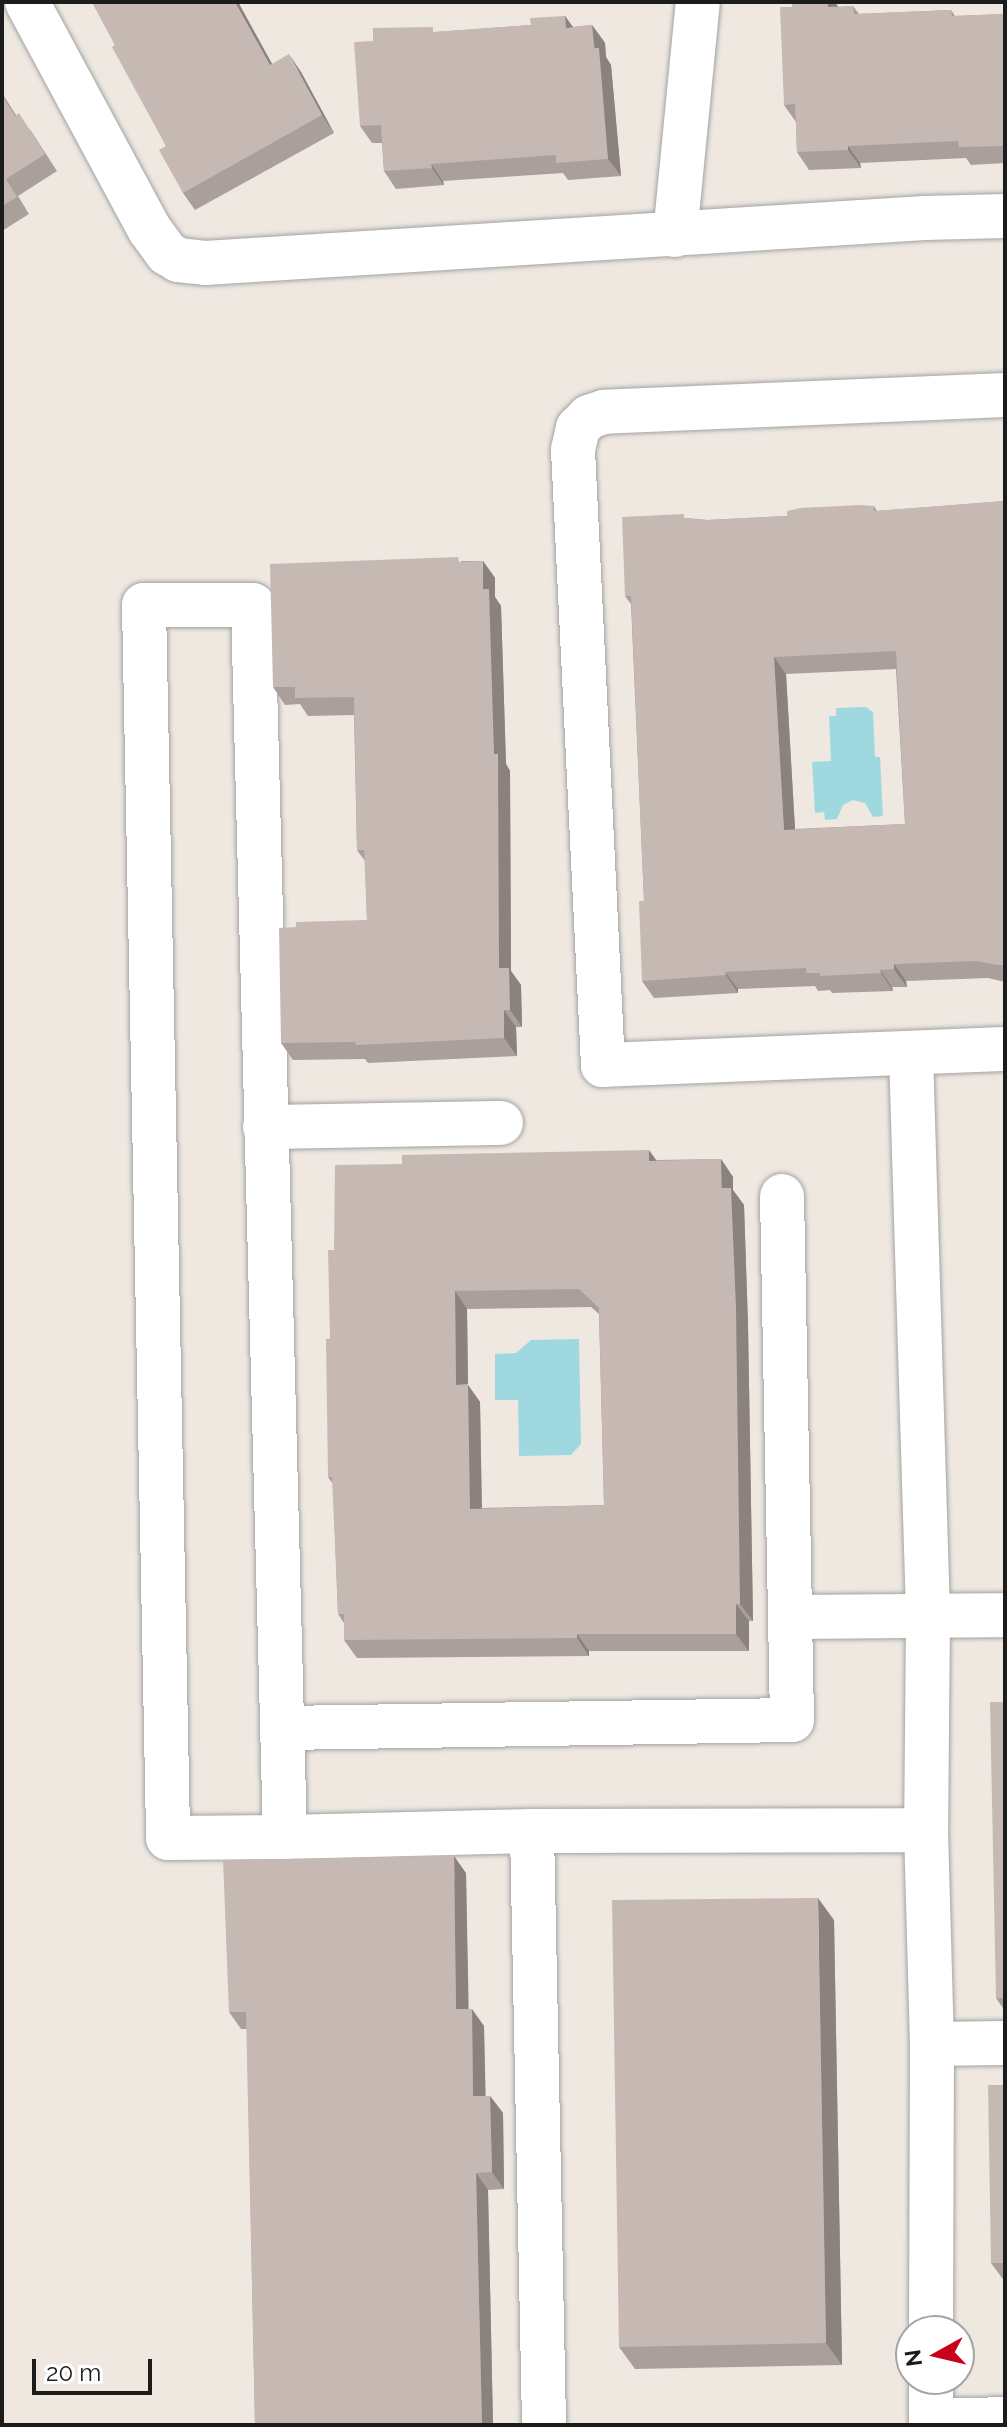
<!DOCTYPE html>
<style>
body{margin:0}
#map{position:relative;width:1007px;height:2427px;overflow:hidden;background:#eee8e1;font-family:Raleway,sans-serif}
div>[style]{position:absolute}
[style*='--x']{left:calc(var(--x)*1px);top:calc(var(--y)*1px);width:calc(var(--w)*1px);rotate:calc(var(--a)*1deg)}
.water>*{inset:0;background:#9fd9df}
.roads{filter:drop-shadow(0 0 2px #a3a3a3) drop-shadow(0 0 2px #a3a3a3)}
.minor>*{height:44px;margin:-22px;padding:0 22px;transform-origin:22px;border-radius:22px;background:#fff}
.wall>*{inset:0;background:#aa9f9b}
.shaded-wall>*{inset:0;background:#8b827e}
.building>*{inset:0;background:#c6b9b4}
span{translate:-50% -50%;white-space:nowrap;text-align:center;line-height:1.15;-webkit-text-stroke:7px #fff;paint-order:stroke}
.frame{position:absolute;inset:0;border:4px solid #1c1c1c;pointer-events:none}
.north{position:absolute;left:895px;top:2315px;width:80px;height:80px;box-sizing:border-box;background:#fff;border:2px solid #a4a4a4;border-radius:50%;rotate:262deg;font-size:22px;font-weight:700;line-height:32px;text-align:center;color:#1c1c1c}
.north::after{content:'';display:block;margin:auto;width:28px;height:36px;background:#c8001b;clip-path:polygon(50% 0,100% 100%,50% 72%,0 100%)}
.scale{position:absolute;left:32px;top:2359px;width:120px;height:36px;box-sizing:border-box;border:4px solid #1c1c1c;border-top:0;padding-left:10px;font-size:24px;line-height:28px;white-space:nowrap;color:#1c1c1c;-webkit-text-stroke:6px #fff;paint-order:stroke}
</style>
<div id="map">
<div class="water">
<i style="clip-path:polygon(866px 707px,873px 712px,875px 757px,880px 757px,883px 816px,873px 817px,865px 803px,853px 800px,843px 805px,837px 819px,825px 820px,824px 812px,815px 813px,812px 762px,831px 761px,829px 716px,836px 716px,836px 708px)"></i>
<i style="clip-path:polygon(579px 1339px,581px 1444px,571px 1455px,519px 1456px,518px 1400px,495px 1400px,495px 1354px,516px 1353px,531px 1340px)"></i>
</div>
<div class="roads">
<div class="minor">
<i style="--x:27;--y:2;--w:259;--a:61.7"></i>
<i style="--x:150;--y:230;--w:29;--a:54"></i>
<i style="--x:167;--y:253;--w:13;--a:32"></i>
<i style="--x:178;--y:260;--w:27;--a:6"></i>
<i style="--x:205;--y:263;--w:721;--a:-3.58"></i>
<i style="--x:925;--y:218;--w:80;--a:-1.4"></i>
<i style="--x:675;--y:235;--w:234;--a:-84.4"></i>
<i style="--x:1005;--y:395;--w:401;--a:177.6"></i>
<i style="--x:604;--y:412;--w:16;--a:162"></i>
<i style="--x:589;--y:417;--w:16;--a:135"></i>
<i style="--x:578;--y:428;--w:23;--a:103"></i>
<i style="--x:573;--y:450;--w:616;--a:87.21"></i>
<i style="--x:603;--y:1065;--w:402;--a:-2.3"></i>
<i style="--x:911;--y:1054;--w:561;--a:88.26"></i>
<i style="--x:928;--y:1615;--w:215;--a:90.5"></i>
<i style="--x:926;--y:1830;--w:214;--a:88.4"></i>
<i style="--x:932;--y:2044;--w:73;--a:-0.8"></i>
<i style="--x:265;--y:1127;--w:236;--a:-1"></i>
<i style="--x:790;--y:1617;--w:215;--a:-0.5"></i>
<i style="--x:283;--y:1728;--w:509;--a:-0.9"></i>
<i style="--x:792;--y:1720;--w:524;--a:-91.09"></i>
<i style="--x:532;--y:1831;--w:594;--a:88.84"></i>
<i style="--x:285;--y:1837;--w:1232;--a:-91.49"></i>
<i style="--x:253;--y:605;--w:109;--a:180"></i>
<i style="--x:144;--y:605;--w:1233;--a:88.88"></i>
<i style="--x:168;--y:1838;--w:117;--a:-0.5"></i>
<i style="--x:285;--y:1837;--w:247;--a:-1.4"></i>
<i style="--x:532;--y:1831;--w:394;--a:-0.1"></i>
<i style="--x:931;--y:2331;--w:287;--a:-89.8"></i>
<i style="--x:931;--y:2379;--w:46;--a:90"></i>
<i style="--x:931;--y:2421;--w:74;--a:-1.5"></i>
</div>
</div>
<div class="wall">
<i style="clip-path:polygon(92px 2px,238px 2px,272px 64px,301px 72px,334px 133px,195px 210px,183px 193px,166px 146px,115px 45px)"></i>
<i style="clip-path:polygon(853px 6px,859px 14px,951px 10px,955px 16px,1005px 14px,1005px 163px,971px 165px,966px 158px,860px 163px,861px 168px,809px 170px,797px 152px,796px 122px,784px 105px,838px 7px)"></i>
<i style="clip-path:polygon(565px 16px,573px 27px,592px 25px,605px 43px,606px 57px,611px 65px,621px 176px,568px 180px,563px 173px,443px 181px,444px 185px,396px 189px,384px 171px,382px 143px,372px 143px,360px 126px,373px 41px,436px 32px,531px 25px)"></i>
<i style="clip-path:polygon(2px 93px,16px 115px,31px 131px,57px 171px,18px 196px,29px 214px,2px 231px)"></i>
<i style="clip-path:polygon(evenodd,1005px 501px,1005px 982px,988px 978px,906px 981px,907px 987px,892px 987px,893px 991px,832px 993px,830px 990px,818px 991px,815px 986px,738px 989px,738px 993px,654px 998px,642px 981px,644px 901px,631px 604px,625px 596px,687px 518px,707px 520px,787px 516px,874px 506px,877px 511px,1005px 501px,896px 669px,905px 824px,795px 829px,786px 674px,896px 669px)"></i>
<i style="clip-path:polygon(462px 561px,483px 561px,495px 578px,495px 597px,501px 606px,506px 764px,510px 771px,511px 971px,521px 985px,522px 1027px,516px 1027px,517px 1056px,368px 1063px,365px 1059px,293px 1060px,281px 1043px,296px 927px,367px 920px,365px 861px,357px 850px,354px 715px,308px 716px,300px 704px,285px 705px,273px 687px)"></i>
<i style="clip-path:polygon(evenodd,721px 1159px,733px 1177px,733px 1190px,744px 1205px,748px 1325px,753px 1621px,749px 1621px,749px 1651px,589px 1651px,589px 1656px,357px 1658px,344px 1640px,344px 1623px,338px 1614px,333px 1484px,328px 1477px,330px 1339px,334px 1250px,656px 1160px,721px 1159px,591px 1307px,599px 1314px,604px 1505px,482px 1508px,480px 1402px,468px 1385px,467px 1309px,591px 1307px)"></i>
<i style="clip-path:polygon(1005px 1702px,1005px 2011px,996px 1998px)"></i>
<i style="clip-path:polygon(466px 1873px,468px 2009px,484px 2026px,485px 2096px,490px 2096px,503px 2113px,504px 2189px,488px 2190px,493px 2425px,255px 2425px,247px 2029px,241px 2029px,229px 2012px)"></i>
<i style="clip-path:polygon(834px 1920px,842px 2365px,635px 2369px,619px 2347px)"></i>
<i style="clip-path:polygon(1005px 2085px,1005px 2282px,991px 2263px)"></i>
</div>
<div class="shaded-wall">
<i style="clip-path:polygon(235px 2px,238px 2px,282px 82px,270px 65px)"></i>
<i style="clip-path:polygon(828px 2px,835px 2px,840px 9px,828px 7px)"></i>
<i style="clip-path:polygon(565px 16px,577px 33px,566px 28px)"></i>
<i style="clip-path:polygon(592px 25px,605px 43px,606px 57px,611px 65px,621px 176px,608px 159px)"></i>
<i style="clip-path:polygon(289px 54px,301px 72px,334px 133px,322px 115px)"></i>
<i style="clip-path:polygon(848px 146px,860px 163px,861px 168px,848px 150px)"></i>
<i style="clip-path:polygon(431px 164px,443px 181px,444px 185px,432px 168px)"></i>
<i style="clip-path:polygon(483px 561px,495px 578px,495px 597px,501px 606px,506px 764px,510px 771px,511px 971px,521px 985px,522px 1027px,510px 1010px,499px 968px,494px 754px,483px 589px)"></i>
<i style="clip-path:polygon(774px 657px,786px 674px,796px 847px,784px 830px)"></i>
<i style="clip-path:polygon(894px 964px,906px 981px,907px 987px,894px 969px)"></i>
<i style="clip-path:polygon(880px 970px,892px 987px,893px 991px,881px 973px)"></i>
<i style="clip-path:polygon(725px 972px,738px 989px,738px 993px,726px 975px)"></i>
<i style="clip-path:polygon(504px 1010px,516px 1027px,517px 1056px,504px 1038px)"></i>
<i style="clip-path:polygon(649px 1150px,661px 1167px,649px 1161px)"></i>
<i style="clip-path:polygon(721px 1159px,733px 1177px,733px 1190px,744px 1205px,748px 1325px,753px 1621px,740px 1604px)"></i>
<i style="clip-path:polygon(455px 1291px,467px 1309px,468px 1385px,480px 1402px,482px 1526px,470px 1509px,456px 1385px)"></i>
<i style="clip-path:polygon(736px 1604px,749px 1621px,749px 1651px,736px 1634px)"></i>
<i style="clip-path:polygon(577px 1634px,589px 1651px,589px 1656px,577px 1638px)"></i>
<i style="clip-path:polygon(454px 1856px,466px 1873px,469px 2026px,456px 2009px)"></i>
<i style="clip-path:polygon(818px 1898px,834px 1920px,842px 2365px,826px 2343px)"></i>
<i style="clip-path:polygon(472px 2009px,484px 2026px,486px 2113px,473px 2096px)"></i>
<i style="clip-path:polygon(490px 2096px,503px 2113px,504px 2189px,492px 2172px)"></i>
<i style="clip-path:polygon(476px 2173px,488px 2190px,493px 2425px,482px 2425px)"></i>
</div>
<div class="building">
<i style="clip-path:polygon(92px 2px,235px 2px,270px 65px,289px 54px,322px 115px,183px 193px,159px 150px,166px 146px,112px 47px,115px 45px)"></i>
<i style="clip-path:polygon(792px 2px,828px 2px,828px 7px,853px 6px,854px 14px,951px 10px,952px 16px,1005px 14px,1005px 146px,959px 147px,958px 141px,848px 146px,848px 150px,797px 152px,795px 104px,784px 105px,780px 7px,792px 7px)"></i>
<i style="clip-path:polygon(565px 16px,566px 28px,592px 25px,594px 48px,599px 48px,608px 159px,556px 163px,556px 155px,431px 164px,432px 168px,384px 171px,381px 125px,360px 126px,354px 42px,373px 41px,373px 28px,433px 27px,433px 32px,531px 25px,530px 18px)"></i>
<i style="clip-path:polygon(2px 95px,15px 116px,19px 113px,45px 154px,6px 179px,17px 197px,2px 206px)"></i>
<i style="clip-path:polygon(evenodd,1005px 501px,1005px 965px,998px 965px,976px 961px,894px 964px,894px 969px,880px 970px,881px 973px,820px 976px,820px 973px,806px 973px,806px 968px,725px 972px,726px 975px,642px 981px,639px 901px,644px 901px,631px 596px,625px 596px,622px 517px,684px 514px,684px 518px,707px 520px,787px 516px,787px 511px,800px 508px,860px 505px,874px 506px,874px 511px,1005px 501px,896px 651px,905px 824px,784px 830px,774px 657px,896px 651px)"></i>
<i style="clip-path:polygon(458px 557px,459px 562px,483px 561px,483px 589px,489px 589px,494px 754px,498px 754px,499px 968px,509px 968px,510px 1010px,504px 1010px,504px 1038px,356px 1045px,355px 1042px,281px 1043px,279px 928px,296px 927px,296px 922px,367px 920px,364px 850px,357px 850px,354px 697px,295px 698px,295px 687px,273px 687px,270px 564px)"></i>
<i style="clip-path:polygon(evenodd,649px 1150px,649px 1161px,721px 1159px,721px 1188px,731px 1188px,736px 1308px,740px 1604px,736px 1604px,736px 1634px,577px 1634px,577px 1638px,344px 1640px,344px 1614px,338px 1614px,332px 1477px,328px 1477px,326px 1339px,330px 1339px,328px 1250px,334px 1250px,335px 1165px,402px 1164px,402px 1155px,649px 1150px,579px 1289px,599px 1308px,604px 1505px,470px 1509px,468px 1384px,456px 1385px,455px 1291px,579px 1289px)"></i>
<i style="clip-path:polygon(990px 1702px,1005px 1702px,1005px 1998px,996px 1998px)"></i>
<i style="clip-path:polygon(454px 1856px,456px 2009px,472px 2009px,473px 2096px,490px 2096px,492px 2172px,476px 2173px,482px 2425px,255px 2425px,246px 2012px,229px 2012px,223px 1860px)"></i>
<i style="clip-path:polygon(818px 1898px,826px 2343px,619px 2347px,612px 1900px)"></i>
<i style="clip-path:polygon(988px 2085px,1005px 2085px,1005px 2263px,991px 2263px)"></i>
</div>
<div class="frame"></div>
<div class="north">N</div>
<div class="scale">20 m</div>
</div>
